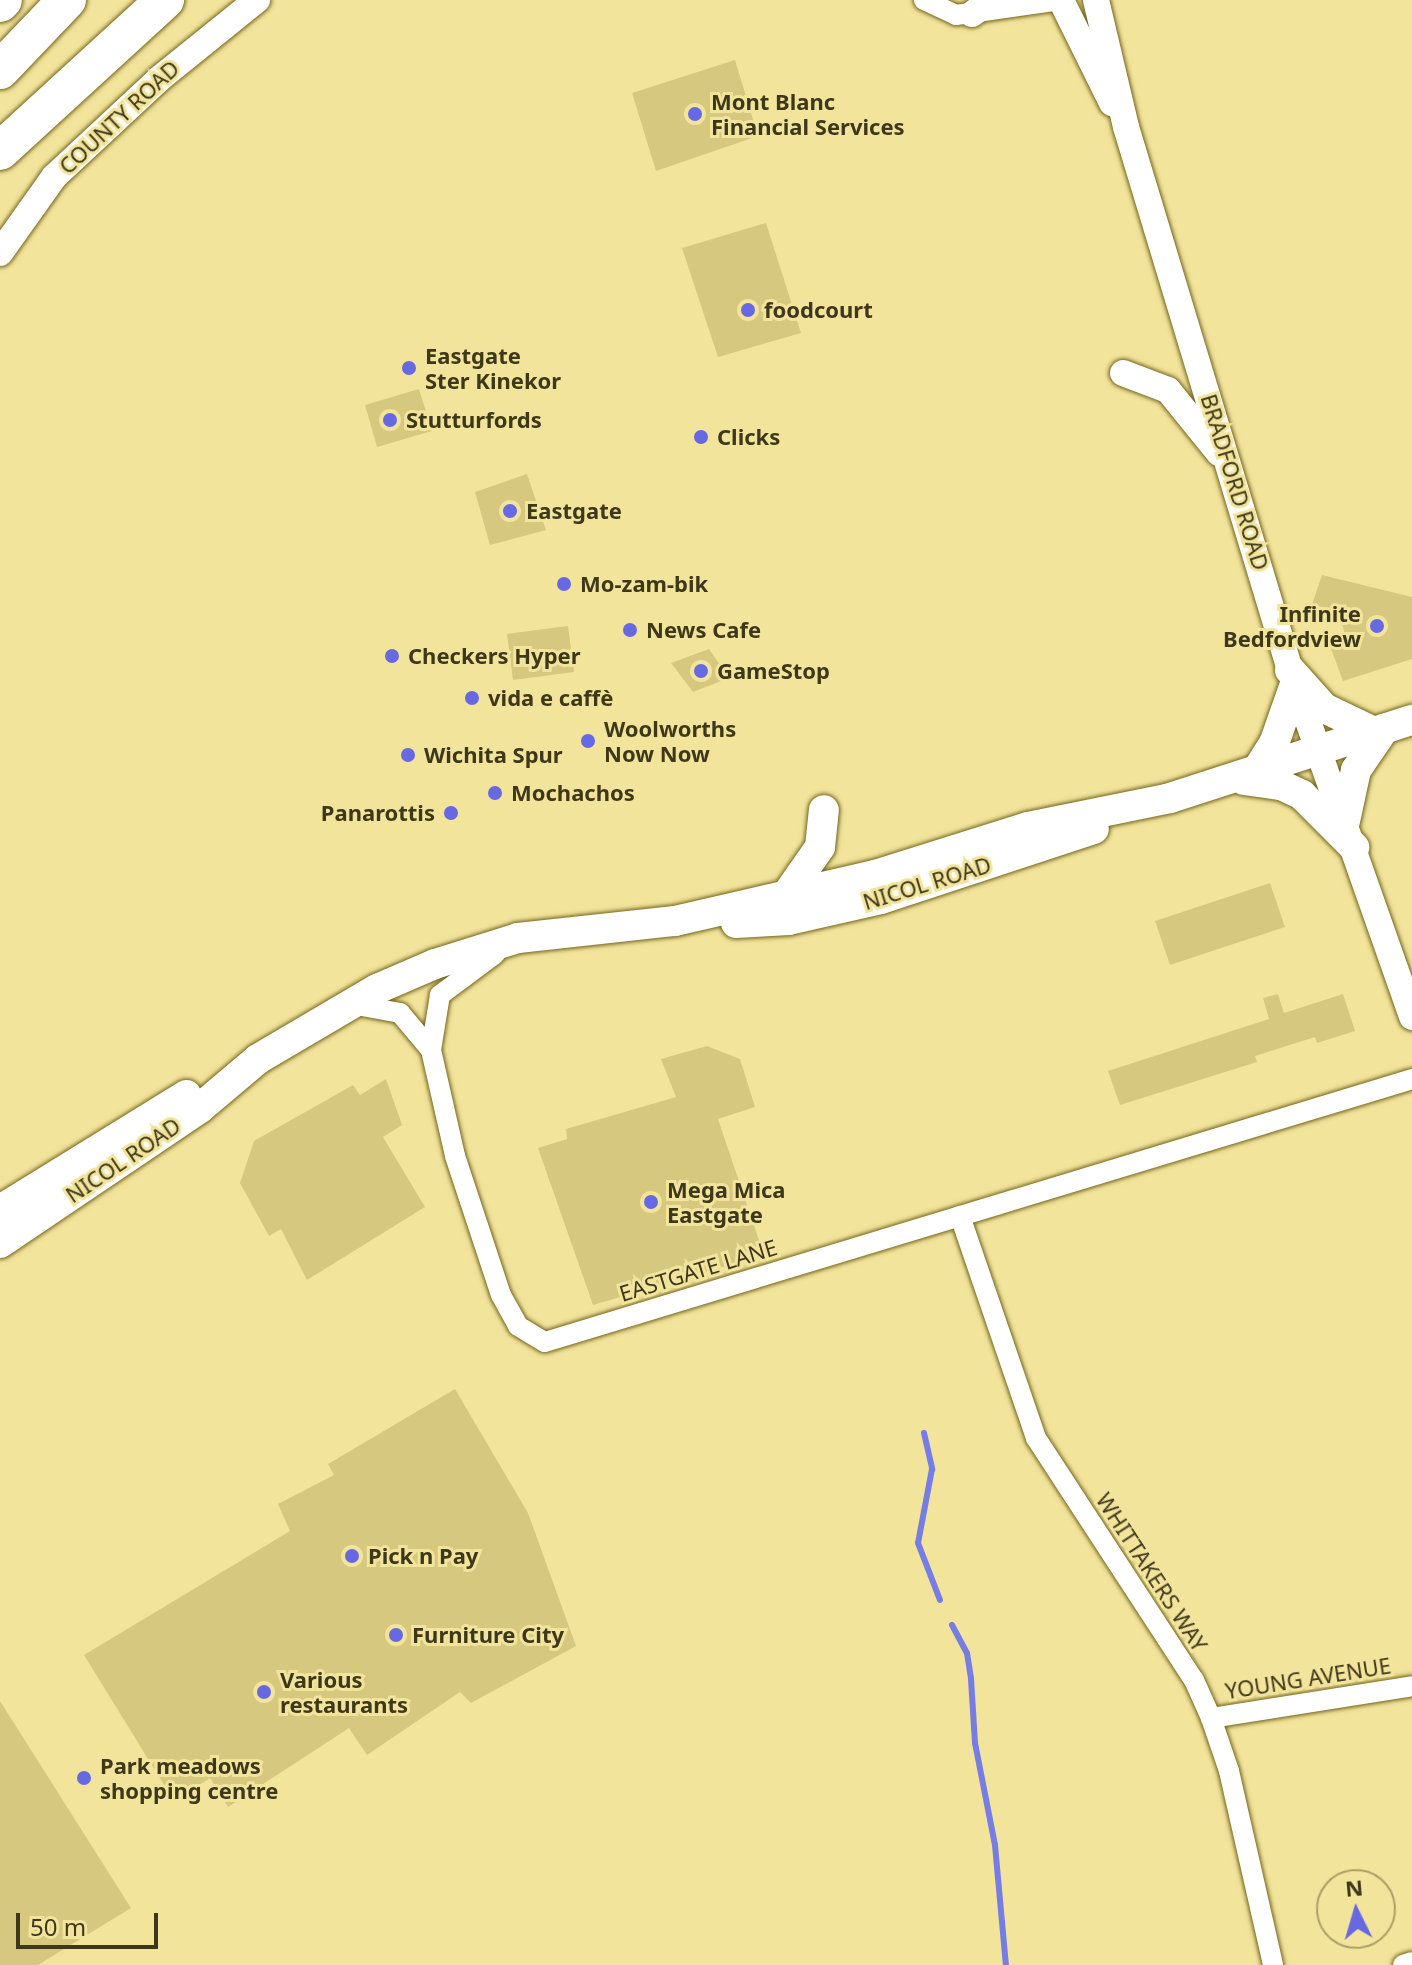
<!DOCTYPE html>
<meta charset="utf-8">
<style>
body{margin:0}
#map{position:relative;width:1412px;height:1965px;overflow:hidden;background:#f3e49c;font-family:"Noto Sans",sans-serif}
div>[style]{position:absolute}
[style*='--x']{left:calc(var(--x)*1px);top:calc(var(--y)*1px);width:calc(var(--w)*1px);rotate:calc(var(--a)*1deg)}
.stream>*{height:6px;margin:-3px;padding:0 3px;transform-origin:3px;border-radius:3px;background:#767de4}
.building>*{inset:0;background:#d7c880}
.roads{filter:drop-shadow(0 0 2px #73651a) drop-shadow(0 0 2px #73651a)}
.minor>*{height:20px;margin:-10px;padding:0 10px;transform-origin:10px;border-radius:10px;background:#fff}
.tertiary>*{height:26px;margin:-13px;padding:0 13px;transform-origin:13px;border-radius:13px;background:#fff}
.secondary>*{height:30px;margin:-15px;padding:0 15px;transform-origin:15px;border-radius:15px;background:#fff}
.motorway>*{height:38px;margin:-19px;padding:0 19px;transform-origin:19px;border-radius:19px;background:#fff}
.dots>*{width:22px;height:22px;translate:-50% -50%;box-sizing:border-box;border:4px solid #f3e49c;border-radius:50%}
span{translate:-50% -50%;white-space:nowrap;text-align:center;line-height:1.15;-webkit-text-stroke:6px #f3e49c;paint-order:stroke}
.poi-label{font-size:22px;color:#3e381a;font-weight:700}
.left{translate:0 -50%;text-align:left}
.right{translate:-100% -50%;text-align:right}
.street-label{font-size:22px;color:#3e381a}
.north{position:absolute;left:1316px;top:1869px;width:80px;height:80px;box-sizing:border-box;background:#f3e49c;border:2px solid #ab9f68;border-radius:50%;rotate:355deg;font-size:22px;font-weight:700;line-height:32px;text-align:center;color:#3e381a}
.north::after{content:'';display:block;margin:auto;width:28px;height:36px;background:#6669e2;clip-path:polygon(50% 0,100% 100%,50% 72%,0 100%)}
.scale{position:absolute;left:16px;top:1913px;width:142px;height:36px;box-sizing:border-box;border:4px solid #3e381a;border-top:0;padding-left:10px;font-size:24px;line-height:28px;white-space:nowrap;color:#3e381a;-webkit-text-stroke:6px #f3e49c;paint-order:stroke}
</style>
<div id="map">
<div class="stream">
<i style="--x:924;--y:1433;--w:37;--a:77"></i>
<i style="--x:932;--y:1469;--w:75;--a:100.7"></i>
<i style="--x:918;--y:1543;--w:61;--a:68.9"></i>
<i style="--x:952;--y:1625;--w:32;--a:62"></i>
<i style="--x:967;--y:1653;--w:26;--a:81"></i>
<i style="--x:971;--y:1679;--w:64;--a:86.4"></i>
<i style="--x:975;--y:1743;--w:104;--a:78.9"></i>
<i style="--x:995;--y:1845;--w:121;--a:84.8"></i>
</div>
<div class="building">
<i style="clip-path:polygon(735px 60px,758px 136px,656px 171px,632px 93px)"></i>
<i style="clip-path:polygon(766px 223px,801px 333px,718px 357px,682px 248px)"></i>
<i style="clip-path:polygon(419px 389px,432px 431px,377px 447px,365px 405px)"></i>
<i style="clip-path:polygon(527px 474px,546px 530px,490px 545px,475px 492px)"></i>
<i style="clip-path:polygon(1322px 575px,1412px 597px,1412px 659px,1343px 681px,1329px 643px,1346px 639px,1339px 612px,1312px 604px)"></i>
<i style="clip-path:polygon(568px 626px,574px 672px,513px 680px,507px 634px)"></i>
<i style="clip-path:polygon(709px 649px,729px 678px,693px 692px,671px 663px)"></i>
<i style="clip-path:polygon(1270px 883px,1285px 927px,1170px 965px,1155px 921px)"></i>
<i style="clip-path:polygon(1278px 994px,1284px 1013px,1343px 994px,1355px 1031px,1317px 1043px,1315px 1037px,1255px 1056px,1257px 1062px,1120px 1105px,1108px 1071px,1269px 1019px,1263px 998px)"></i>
<i style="clip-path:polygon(707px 1046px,740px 1059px,755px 1107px,718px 1119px,764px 1255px,593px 1305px,538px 1148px,567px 1139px,566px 1129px,676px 1097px,661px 1059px)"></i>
<i style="clip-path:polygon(386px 1079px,402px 1125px,383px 1137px,425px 1207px,307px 1280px,281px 1229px,269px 1236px,240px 1183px,254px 1141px,353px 1085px,360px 1095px)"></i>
<i style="clip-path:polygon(455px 1389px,528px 1513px,576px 1646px,471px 1703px,460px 1692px,367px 1755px,349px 1728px,228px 1807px,210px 1778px,174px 1801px,84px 1655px,290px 1531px,278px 1504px,334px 1475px,328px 1464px)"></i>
<i style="clip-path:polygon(0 1701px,131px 1908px,38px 1965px,0 1965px)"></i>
</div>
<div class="roads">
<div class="minor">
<i style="--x:924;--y:0;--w:35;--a:25"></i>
<i style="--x:956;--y:15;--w:107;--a:-8.1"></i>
<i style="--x:495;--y:954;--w:69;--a:143.3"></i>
<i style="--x:440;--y:995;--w:56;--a:99.3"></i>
<i style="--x:431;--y:1050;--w:109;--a:77.2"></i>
<i style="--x:455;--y:1156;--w:146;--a:71.7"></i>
<i style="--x:501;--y:1295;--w:35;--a:61"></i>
<i style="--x:518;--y:1326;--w:31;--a:31"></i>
<i style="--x:545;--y:1342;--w:906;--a:-16.87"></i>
<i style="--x:351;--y:1004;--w:50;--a:10.4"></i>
<i style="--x:400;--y:1013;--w:48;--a:50"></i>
<i style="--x:960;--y:1216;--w:235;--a:71.1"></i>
<i style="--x:1036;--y:1438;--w:289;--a:56.9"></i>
<i style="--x:1194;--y:1680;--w:42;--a:65.9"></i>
<i style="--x:1211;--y:1718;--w:56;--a:71.2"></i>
<i style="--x:1229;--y:1771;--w:199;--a:77.2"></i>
<i style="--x:1211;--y:1718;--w:204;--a:-9"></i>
<i style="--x:1403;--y:1965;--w:9;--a:-18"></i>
</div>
<div class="tertiary">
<i style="--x:1061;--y:0;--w:115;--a:63.7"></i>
<i style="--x:1096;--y:0;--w:130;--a:76.7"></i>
<i style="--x:1126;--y:127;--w:567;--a:73.19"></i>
<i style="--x:1290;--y:670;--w:368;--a:70.6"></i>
<i style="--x:972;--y:14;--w:24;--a:-36"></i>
<i style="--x:0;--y:253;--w:93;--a:-54.6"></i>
<i style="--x:54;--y:177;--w:144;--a:-43"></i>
<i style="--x:159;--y:79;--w:126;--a:-38.9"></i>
<i style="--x:1123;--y:373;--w:48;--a:20.7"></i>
<i style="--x:1168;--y:390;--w:81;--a:51"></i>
</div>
<div class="secondary">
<i style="--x:1290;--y:670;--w:51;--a:48.2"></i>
<i style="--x:1324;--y:708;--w:55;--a:25.6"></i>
<i style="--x:1256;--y:772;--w:36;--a:-58"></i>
<i style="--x:1275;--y:741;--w:60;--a:-70.7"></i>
<i style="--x:1244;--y:780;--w:37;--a:8"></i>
<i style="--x:1281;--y:785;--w:23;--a:25"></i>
<i style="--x:1302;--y:795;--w:74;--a:45"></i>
<i style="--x:1345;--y:821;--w:52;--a:-77.8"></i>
<i style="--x:1356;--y:770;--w:50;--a:-55.7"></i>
<i style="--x:785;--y:897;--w:61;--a:-55"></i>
<i style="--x:820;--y:847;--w:37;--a:-84"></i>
<i style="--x:736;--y:923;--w:53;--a:-3.2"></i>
<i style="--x:789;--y:920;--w:94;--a:-12.9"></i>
<i style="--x:881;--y:899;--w:224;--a:-18.2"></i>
<i style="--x:0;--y:1210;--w:219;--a:-31.7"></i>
<i style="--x:0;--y:1243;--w:241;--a:-34"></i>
<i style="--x:200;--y:1108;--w:76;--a:-40.2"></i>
<i style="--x:258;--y:1059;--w:138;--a:-30.5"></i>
<i style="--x:377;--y:989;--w:63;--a:-23.3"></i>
<i style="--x:435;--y:964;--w:87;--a:-17.4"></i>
<i style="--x:518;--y:938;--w:158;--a:-6.2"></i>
<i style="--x:675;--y:921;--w:205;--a:-13"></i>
<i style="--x:875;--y:875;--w:160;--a:-17.4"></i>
<i style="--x:1028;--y:827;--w:145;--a:-11.5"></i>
<i style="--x:1170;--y:798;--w:254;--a:-17.9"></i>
</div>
<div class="motorway">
<i style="--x:0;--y:3;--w:4;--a:-45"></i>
<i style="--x:0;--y:70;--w:97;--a:-46.3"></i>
<i style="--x:0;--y:151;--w:224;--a:-42.5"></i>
</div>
</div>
<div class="dots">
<i style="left:695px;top:114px;background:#6669e2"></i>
<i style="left:748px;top:310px;background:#6669e2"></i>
<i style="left:409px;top:368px;background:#6669e2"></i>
<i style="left:390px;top:420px;background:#6669e2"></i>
<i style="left:701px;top:437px;background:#6669e2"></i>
<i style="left:510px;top:511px;background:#6669e2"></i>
<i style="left:564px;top:584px;background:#6669e2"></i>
<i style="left:1377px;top:626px;background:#6669e2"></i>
<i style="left:630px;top:630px;background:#6669e2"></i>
<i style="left:392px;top:656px;background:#6669e2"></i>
<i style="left:701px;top:671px;background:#6669e2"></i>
<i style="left:472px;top:698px;background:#6669e2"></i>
<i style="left:588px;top:741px;background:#6669e2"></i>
<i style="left:408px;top:755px;background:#6669e2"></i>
<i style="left:495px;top:793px;background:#6669e2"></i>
<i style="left:451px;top:813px;background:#6669e2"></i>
<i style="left:651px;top:1202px;background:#6669e2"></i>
<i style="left:352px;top:1556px;background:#6669e2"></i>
<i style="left:396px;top:1635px;background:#6669e2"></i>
<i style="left:264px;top:1692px;background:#6669e2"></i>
<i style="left:84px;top:1778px;background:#6669e2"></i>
</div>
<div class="poi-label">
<span class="left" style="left:711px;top:114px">Mont Blanc<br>Financial Services</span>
<span class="left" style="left:764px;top:310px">foodcourt</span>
<span class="left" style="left:425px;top:368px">Eastgate<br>Ster Kinekor</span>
<span class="left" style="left:406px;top:420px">Stutturfords</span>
<span class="left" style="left:717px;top:437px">Clicks</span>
<span class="left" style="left:526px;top:511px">Eastgate</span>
<span class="left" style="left:580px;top:584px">Mo-zam-bik</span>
<span class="right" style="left:1361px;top:626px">Infinite<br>Bedfordview</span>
<span class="left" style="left:646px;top:630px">News Cafe</span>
<span class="left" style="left:408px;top:656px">Checkers Hyper</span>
<span class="left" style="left:717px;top:671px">GameStop</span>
<span class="left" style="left:488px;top:698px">vida e caffè</span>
<span class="left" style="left:604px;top:741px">Woolworths<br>Now Now</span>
<span class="left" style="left:424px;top:755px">Wichita Spur</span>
<span class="left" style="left:511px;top:793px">Mochachos</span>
<span class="right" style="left:435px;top:813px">Panarottis</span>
<span class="left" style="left:667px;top:1202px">Mega Mica<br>Eastgate</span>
<span class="left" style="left:368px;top:1556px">Pick n Pay</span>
<span class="left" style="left:412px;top:1635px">Furniture City</span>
<span class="left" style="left:280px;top:1692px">Various<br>restaurants</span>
<span class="left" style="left:100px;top:1778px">Park meadows<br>shopping centre</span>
</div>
<div class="street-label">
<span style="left:119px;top:117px;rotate:-43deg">COUNTY ROAD</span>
<span style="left:1235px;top:482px;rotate:73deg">BRADFORD ROAD</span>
<span style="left:927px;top:883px;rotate:-17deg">NICOL ROAD</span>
<span style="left:123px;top:1160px;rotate:-34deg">NICOL ROAD</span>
<span style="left:698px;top:1270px;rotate:-17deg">EASTGATE LANE</span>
<span style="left:1152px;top:1572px;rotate:57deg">WHITTAKERS WAY</span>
<span style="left:1308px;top:1678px;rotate:-9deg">YOUNG AVENUE</span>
</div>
<div class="north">N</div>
<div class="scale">50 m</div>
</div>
